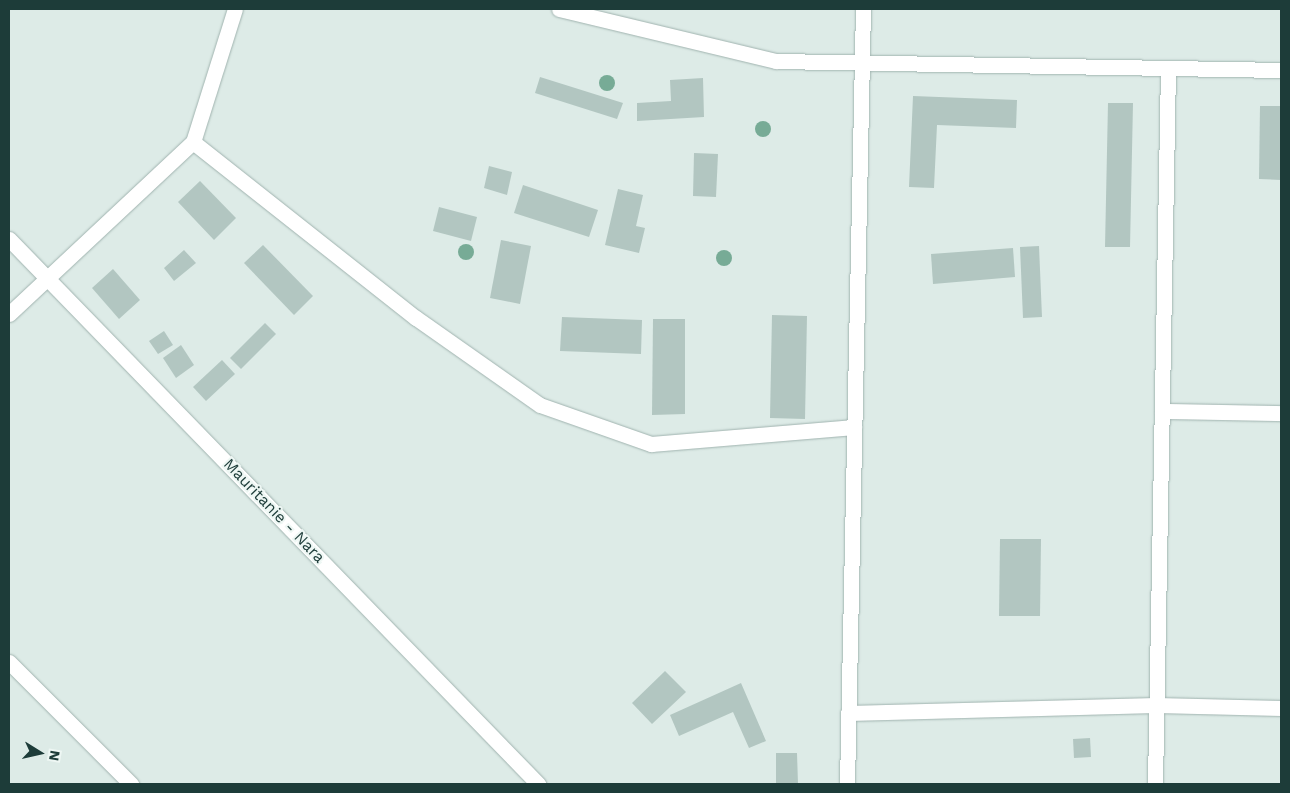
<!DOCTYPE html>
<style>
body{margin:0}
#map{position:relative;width:1290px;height:793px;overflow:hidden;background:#ddebe7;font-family:"Work Sans",sans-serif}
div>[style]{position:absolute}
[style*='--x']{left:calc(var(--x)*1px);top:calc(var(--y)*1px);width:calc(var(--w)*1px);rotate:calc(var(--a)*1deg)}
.building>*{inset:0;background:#b2c6c1}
.roads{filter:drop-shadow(0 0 1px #a0b3af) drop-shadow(0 0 1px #a0b3af)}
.street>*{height:15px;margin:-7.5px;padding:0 7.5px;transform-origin:7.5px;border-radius:7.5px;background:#fff}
.secondary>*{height:15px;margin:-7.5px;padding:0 7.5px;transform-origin:7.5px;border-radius:7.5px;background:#fff}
.trees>*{width:16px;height:16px;margin:-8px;border-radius:50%;background:#77ab96}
span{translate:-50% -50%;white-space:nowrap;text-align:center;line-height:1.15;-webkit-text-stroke:4px #eef7f4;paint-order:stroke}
.street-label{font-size:16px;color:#1d3c39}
.frame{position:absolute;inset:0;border:10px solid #1d3c39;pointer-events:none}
.north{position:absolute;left:15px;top:728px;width:50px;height:50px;-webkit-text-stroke:4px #eef7f4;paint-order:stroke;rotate:100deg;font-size:14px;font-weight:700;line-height:20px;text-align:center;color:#1d3c39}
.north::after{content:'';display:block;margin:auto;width:18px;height:22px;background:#1d3c39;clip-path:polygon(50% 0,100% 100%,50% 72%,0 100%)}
</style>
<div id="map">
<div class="building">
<i style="clip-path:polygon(540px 77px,623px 103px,617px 119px,535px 93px)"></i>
<i style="clip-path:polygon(703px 78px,704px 117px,637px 121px,637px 103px,671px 101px,670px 80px)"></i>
<i style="clip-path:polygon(913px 96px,1017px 100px,1016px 128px,937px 125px,934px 188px,909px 187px)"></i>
<i style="clip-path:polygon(1108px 103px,1133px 103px,1130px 247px,1105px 247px)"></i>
<i style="clip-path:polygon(1260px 106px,1281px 106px,1281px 180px,1259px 179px)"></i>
<i style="clip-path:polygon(694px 153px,718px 154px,716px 197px,693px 196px)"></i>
<i style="clip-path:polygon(489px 166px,512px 172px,507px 195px,484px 188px)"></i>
<i style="clip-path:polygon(200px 181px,236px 218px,214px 240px,178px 202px)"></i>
<i style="clip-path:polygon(523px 185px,598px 210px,589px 237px,514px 213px)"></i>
<i style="clip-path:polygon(618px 189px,643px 195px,636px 226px,645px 228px,639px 253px,605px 245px)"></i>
<i style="clip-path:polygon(439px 207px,477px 217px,471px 241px,433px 231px)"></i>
<i style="clip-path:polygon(501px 240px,531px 246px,520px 304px,490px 298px)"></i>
<i style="clip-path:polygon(263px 245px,313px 296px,294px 315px,244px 263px)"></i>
<i style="clip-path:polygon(1039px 246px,1042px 317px,1023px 318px,1020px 247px)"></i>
<i style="clip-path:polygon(1013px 248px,1015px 277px,933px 284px,931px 254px)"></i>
<i style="clip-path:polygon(184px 250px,196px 263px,174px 281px,164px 268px)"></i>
<i style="clip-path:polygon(113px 269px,140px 300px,119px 319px,92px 288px)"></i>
<i style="clip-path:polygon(772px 315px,807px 316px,805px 419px,770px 418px)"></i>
<i style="clip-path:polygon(562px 317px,642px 320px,641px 354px,560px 351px)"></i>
<i style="clip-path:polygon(653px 319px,685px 319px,685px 414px,652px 415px)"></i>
<i style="clip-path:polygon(265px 323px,276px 334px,241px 369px,230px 358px)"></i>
<i style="clip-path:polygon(164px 331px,173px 345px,158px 354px,149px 341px)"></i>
<i style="clip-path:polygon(181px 345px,194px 365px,176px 378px,163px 358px)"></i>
<i style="clip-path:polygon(222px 360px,235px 374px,206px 401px,193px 387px)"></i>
<i style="clip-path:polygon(1000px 539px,1041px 539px,1040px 616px,999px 616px)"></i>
<i style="clip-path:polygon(665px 671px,686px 692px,652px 724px,632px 703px)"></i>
<i style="clip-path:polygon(741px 683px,766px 741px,749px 748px,733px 712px,679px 736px,670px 715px)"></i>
<i style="clip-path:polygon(1090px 738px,1091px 757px,1074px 758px,1073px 739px)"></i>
<i style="clip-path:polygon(776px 753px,797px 753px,798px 784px,776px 784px)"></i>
</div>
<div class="roads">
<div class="street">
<i style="--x:559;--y:9;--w:223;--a:13.5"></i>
<i style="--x:776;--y:61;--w:505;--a:1.02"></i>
<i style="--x:193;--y:142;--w:284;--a:38.3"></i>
<i style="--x:416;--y:318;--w:151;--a:35.1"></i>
<i style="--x:540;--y:405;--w:118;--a:19.4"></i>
<i style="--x:651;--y:444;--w:204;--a:-4.8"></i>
<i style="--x:9;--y:314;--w:252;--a:-43.1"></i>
<i style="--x:193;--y:142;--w:139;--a:-72.5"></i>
<i style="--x:1162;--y:411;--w:119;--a:1"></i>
<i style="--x:9;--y:662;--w:173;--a:45"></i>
<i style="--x:848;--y:713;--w:308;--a:-1.5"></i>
<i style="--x:1156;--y:705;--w:125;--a:1.4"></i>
<i style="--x:847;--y:784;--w:775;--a:-88.82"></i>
<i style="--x:1155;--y:784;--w:716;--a:-88.96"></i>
</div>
<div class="secondary">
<i style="--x:9;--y:239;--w:760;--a:45.85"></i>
</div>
</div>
<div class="trees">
<i style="left:607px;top:83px"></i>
<i style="left:763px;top:129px"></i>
<i style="left:466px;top:252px"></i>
<i style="left:724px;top:258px"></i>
</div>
<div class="street-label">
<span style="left:274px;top:511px;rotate:46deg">Mauritanie - Nara</span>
</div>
<div class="frame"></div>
<div class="north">N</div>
</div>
